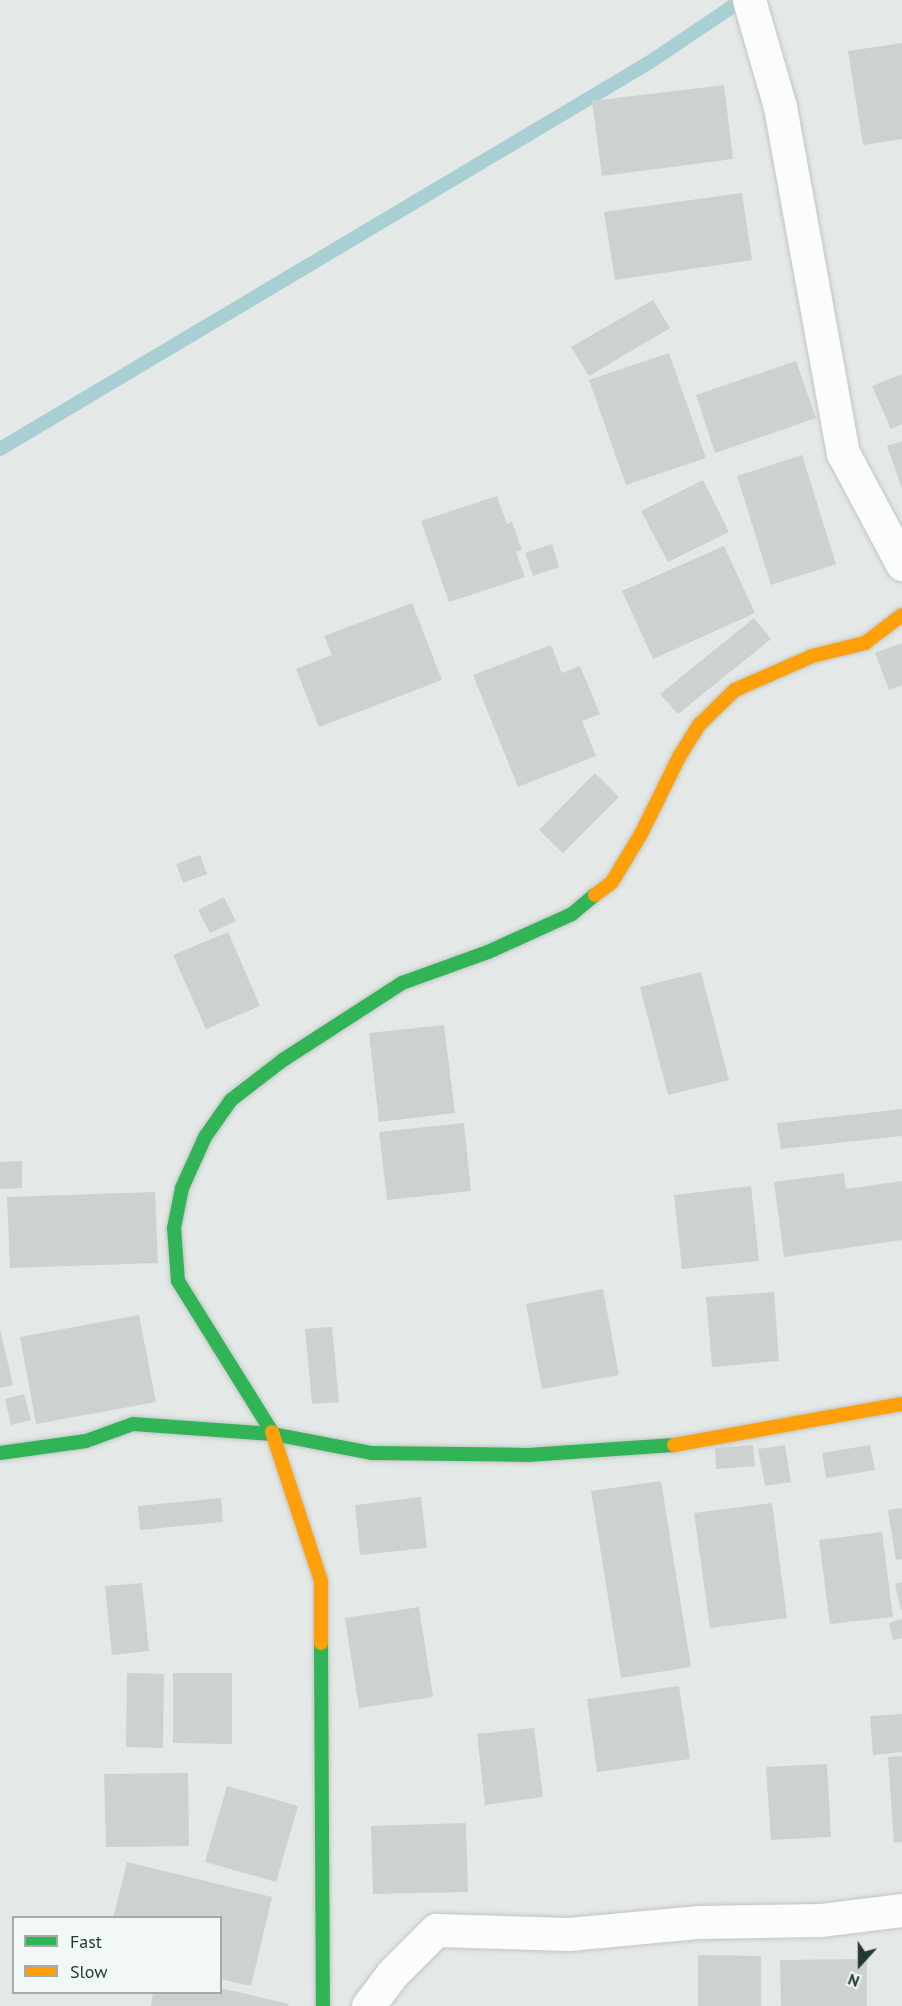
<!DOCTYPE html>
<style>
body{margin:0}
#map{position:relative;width:902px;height:2006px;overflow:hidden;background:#e4e9e7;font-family:"PT Sans",sans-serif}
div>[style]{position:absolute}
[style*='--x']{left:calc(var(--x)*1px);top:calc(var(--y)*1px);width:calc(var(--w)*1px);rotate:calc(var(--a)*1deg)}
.stream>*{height:14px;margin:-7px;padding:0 7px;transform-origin:7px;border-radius:7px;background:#a8cfd3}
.building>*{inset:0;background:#cdd2d0}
.roads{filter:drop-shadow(0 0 2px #c1c6c4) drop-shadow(0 0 2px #c1c6c4)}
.street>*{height:33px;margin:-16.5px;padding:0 16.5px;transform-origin:16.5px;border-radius:16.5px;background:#fbfcfb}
.fast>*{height:14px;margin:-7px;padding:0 7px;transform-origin:7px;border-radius:7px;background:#30b455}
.slow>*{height:14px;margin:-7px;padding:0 7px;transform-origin:7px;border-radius:7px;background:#ff9f0a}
span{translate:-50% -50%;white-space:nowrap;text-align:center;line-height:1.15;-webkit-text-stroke:4.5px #f2f8f5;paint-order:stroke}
.legend{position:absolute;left:12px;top:1916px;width:210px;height:78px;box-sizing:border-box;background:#f2f8f5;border:2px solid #a0aca8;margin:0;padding:8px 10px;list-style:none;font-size:18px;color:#243b34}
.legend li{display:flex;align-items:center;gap:12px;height:30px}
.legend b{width:30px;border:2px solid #a0aca8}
.north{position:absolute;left:830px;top:1934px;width:60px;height:60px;-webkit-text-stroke:4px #f2f8f5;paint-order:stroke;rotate:201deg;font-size:16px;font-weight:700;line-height:24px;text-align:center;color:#243b34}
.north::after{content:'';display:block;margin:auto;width:21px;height:27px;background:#243b34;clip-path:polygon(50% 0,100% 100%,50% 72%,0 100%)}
</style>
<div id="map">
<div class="stream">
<i style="--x:0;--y:449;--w:756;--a:-30.77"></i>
<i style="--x:650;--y:62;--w:111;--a:-34"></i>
</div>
<div class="building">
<i style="clip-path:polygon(902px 43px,902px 139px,863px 145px,848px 51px)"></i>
<i style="clip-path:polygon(724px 85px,733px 159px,602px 176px,592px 101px)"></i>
<i style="clip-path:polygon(742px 193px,752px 260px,615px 280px,604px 212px)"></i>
<i style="clip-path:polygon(653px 300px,670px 328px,589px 376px,571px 347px)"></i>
<i style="clip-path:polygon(669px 353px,706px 458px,626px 485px,589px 380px)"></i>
<i style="clip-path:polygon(796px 361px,816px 418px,715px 453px,696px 395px)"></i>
<i style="clip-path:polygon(902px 374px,902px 424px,891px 429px,872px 386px)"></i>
<i style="clip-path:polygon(902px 441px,902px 489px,887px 446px)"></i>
<i style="clip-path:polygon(802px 455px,836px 564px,771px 585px,737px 476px)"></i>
<i style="clip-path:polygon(703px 480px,729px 532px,668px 562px,641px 511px)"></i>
<i style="clip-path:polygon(497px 496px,507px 524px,512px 522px,522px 550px,516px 552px,525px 577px,449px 602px,421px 521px)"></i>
<i style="clip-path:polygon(552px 544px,559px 567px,533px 576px,525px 553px)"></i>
<i style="clip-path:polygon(724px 546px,755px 613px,653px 659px,622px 591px)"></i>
<i style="clip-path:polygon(412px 603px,442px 680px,319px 727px,296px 669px,332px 655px,324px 636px)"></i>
<i style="clip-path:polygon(754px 618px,771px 639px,678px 714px,660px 694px)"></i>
<i style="clip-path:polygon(902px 643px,902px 685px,889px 690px,875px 653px)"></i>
<i style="clip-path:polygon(551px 645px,562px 673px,580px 666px,600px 714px,582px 721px,596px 756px,518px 787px,473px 675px)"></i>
<i style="clip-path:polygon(595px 773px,619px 797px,563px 853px,539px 830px)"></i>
<i style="clip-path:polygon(200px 855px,207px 874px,183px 883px,176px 864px)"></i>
<i style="clip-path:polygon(224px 897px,236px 921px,210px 933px,198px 910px)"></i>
<i style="clip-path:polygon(228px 932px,260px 1006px,206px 1029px,173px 955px)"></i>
<i style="clip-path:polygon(701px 972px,729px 1080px,668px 1095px,640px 987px)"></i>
<i style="clip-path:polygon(444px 1025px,455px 1113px,379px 1122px,369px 1033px)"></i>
<i style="clip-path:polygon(902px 1109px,902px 1136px,781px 1149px,777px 1123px)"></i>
<i style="clip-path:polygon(464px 1123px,471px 1191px,387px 1200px,379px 1132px)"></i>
<i style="clip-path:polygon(22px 1161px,22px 1188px,0 1189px,0 1162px)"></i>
<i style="clip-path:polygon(844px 1173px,846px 1189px,902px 1181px,902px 1240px,784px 1257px,774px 1182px)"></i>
<i style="clip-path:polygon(751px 1186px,759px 1261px,682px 1269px,674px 1195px)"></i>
<i style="clip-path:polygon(155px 1192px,158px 1263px,10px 1268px,7px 1197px)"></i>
<i style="clip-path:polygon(603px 1289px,619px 1375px,542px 1389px,526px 1304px)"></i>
<i style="clip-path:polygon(774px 1292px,779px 1361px,712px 1367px,706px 1297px)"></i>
<i style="clip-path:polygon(139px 1315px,156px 1402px,36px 1424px,20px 1337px)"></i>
<i style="clip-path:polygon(332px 1327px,339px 1402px,312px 1404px,305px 1329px)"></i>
<i style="clip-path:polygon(0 1329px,13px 1385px,0 1388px)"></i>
<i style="clip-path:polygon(24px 1394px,31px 1420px,11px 1425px,5px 1399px)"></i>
<i style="clip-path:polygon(753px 1445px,755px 1466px,716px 1469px,715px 1448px)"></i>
<i style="clip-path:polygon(785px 1445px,791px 1482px,765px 1486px,758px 1449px)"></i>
<i style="clip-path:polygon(870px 1445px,875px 1470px,826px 1478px,822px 1453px)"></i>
<i style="clip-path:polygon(661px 1481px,691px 1667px,621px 1678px,591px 1491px)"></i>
<i style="clip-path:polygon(421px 1497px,427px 1548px,360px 1555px,355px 1505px)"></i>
<i style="clip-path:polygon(221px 1498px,223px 1522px,140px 1530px,138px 1506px)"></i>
<i style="clip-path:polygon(772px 1503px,787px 1618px,710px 1628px,694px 1513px)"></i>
<i style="clip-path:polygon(902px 1508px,902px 1559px,896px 1560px,888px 1510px)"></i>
<i style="clip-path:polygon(882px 1532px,893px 1617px,830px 1624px,819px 1540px)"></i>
<i style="clip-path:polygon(902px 1582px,902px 1610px,901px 1610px,895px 1584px)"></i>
<i style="clip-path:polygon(142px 1583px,149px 1651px,112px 1655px,105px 1586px)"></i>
<i style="clip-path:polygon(419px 1607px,433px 1697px,359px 1708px,345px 1618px)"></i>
<i style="clip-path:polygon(902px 1619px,902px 1638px,893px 1640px,889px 1623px)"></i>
<i style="clip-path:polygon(127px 1673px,164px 1674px,163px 1748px,126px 1747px)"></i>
<i style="clip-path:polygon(173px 1673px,232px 1673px,232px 1744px,173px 1743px)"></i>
<i style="clip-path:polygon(679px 1686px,690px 1759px,597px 1772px,587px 1699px)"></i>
<i style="clip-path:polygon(902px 1714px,902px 1752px,873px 1755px,870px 1716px)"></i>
<i style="clip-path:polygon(534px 1728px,543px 1797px,485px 1805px,477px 1734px)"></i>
<i style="clip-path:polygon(902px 1756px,902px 1842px,894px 1843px,888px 1757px)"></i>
<i style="clip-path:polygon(827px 1764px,831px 1837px,771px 1840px,766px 1767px)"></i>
<i style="clip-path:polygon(188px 1773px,189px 1846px,106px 1847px,104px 1774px)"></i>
<i style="clip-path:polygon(227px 1786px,298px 1806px,276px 1882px,205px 1862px)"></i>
<i style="clip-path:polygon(466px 1823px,468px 1892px,373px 1894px,371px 1826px)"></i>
<i style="clip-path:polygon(127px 1862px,272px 1897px,251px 1986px,220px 1979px,220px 1918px,113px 1918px)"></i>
<i style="clip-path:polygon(698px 1955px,761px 1956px,761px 2006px,698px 2006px)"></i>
<i style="clip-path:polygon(867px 1959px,867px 2006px,781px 2006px,780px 1960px)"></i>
<i style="clip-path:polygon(220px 1988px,289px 2004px,288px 2006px,151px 2006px,153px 1992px,220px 1992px)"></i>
</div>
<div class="roads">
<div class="street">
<i style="--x:749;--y:0;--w:111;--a:73.8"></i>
<i style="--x:780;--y:107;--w:352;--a:79.7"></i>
<i style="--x:843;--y:453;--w:126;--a:62"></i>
<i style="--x:368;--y:2006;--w:39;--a:-53"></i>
<i style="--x:391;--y:1975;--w:64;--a:-45"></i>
<i style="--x:436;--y:1930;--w:133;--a:1.7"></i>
<i style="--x:569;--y:1934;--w:131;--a:-5.3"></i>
<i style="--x:699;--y:1922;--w:121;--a:-0.9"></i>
<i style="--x:820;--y:1920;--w:83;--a:-7"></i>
</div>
<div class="fast">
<i style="--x:272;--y:1432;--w:178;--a:-121.9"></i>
<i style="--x:178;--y:1281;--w:53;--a:-94.3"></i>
<i style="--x:174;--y:1228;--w:41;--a:-78.7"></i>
<i style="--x:182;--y:1188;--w:56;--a:-65.7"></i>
<i style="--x:205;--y:1137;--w:45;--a:-54.9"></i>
<i style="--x:231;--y:1100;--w:66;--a:-37.6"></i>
<i style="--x:283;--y:1060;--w:142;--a:-32.9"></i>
<i style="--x:402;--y:983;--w:91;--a:-19.8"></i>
<i style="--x:488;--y:952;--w:92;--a:-24.3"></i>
<i style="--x:572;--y:914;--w:30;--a:-40"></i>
<i style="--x:0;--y:1453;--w:87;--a:-7.9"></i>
<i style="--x:86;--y:1441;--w:50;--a:-19.9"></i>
<i style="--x:133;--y:1424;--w:140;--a:4.1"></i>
<i style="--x:273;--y:1434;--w:101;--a:10.9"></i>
<i style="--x:372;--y:1453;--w:156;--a:0.7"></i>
<i style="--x:528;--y:1455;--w:146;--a:-3.9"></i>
<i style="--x:321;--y:1643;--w:363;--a:89.7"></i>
</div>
<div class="slow">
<i style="--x:595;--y:895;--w:21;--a:-37"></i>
<i style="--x:612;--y:882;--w:56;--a:-58.9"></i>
<i style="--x:641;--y:834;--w:86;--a:-63.7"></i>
<i style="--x:679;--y:757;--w:39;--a:-58"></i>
<i style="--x:700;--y:724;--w:49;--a:-44.2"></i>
<i style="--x:735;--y:690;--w:84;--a:-23.8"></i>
<i style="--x:812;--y:656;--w:55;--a:-13.8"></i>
<i style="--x:865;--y:643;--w:46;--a:-37.1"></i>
<i style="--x:272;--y:1432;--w:157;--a:71.8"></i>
<i style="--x:321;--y:1581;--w:62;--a:90"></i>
<i style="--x:674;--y:1445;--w:232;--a:-10.2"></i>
</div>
</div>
<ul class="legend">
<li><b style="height:8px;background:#30b455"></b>Fast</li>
<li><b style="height:8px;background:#ff9f0a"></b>Slow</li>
</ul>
<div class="north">N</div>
</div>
